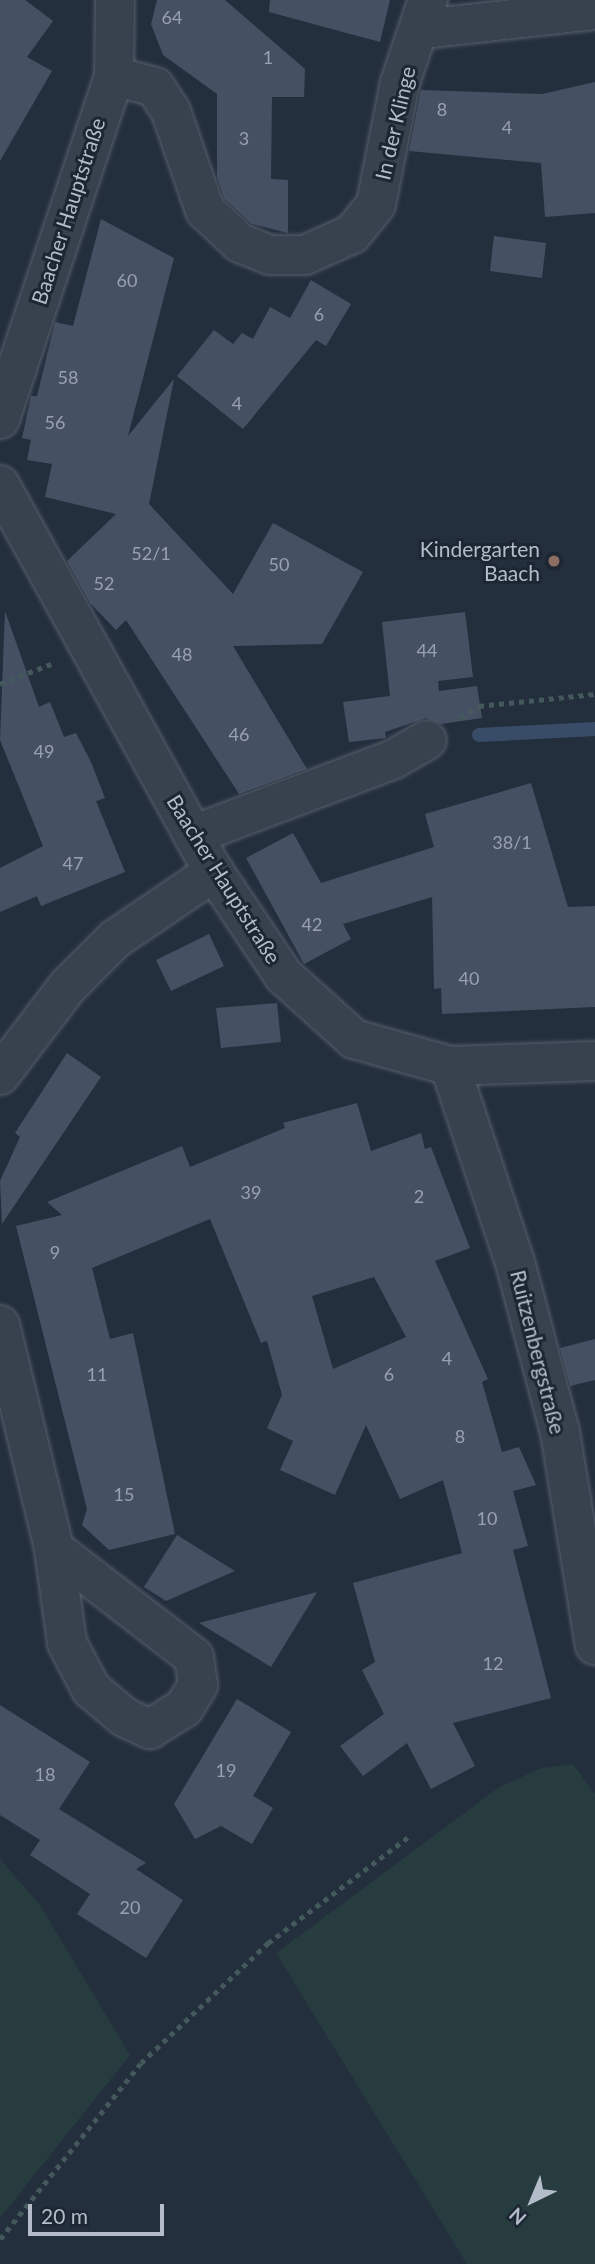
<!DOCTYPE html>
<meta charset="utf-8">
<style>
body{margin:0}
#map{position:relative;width:595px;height:2264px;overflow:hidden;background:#242f3e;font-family:Lato,sans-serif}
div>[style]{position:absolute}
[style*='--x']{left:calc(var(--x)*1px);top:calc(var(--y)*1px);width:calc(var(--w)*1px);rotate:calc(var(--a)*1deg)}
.green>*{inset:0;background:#263c3f}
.stream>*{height:14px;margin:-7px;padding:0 7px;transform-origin:7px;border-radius:7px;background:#394c67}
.building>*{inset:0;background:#455162}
.path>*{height:4.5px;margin-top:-2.25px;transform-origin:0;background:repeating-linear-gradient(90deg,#44595c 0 5px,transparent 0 10px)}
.roads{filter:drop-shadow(0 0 2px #565f6c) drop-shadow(0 0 2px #565f6c)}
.minor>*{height:38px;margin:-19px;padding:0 19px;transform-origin:19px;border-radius:19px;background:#38414e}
.dots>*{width:19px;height:19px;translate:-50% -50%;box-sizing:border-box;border:4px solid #1d2633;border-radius:50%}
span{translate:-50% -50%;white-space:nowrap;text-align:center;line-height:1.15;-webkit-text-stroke:6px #1d2633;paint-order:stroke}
.number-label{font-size:18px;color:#98a1af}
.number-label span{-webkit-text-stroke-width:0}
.street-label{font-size:21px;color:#b4bcc9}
.poi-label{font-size:21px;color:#b4bcc9}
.right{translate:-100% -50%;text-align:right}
.north{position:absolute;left:497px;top:2166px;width:70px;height:70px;-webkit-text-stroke:5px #1d2633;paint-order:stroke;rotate:223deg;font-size:19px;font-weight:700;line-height:28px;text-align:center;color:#b4bcc9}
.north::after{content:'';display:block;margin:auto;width:24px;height:32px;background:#b4bcc9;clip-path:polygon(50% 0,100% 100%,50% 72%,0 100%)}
.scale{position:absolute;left:28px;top:2204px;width:136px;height:32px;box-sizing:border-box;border:4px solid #b4bcc9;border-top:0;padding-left:9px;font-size:21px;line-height:24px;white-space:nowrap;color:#b4bcc9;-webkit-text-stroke:5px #1d2633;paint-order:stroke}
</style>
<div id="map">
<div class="green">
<i style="clip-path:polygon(573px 1764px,595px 1794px,595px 2264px,467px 2264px,276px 1953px,501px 1786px,542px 1768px)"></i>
<i style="clip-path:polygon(0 1859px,40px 1905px,130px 2055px,0 2218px)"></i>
</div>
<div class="stream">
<i style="--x:479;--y:735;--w:116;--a:-3"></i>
</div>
<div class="building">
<i style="clip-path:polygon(0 0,25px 0,53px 21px,27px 57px,52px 71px,0 161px)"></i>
<i style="clip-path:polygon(157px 0,225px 0,305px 69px,304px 97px,272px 97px,271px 179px,288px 180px,288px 233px,252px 224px,224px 198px,217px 177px,217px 94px,163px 55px,151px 24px)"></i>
<i style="clip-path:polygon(270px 0,390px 0,380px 42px,269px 12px)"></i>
<i style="clip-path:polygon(595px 82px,595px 213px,545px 217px,541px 163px,409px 151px,421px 90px,542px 94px)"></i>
<i style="clip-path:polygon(101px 219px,174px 258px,128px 436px,174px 379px,149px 504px,233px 594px,273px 523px,363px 572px,322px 644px,233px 646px,307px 769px,239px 794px,126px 620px,116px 630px,90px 603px,67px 561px,116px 514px,45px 497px,52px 464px,27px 460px,31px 440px,22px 438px,31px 396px,37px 396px,55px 322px,73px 326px)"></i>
<i style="clip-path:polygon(494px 236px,546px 243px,542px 278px,490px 271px)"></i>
<i style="clip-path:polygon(311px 280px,351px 304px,326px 346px,316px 340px,243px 429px,177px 376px,214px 330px,233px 344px,242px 333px,253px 339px,270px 307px,290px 318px)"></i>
<i style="clip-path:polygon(5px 611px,39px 707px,50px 702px,64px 737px,76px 733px,91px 762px,105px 798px,96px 801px,125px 872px,41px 906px,37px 896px,0 912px,0 868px,43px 846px,0 740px)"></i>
<i style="clip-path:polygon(465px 612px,473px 677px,438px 681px,439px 691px,477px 686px,482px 718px,441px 724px,426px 718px,385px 732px,386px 738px,349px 742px,343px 702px,390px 696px,382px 622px)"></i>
<i style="clip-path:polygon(531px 783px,568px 907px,595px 906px,595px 1007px,442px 1014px,441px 988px,434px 989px,432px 897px,343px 924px,351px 939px,304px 964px,246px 858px,293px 833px,321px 883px,434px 847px,425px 814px)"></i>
<i style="clip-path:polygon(209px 934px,224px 966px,171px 991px,156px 960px)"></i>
<i style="clip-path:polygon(277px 1003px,281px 1042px,221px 1048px,216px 1008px)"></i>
<i style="clip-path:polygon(67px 1053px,101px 1077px,2px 1224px,0 1181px,20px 1137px,15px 1133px)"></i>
<i style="clip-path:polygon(evenodd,357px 1103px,371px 1151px,421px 1133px,425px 1149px,431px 1147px,470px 1248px,435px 1261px,488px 1379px,482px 1382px,502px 1452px,519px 1447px,536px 1485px,513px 1491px,528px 1546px,513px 1550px,551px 1698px,453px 1723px,475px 1766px,431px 1789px,407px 1743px,363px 1776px,340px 1746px,384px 1714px,362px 1670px,375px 1662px,353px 1583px,462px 1553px,443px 1480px,400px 1499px,366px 1425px,335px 1495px,280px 1470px,293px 1441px,267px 1428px,282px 1395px,267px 1341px,261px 1343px,210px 1219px,92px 1268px,110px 1339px,133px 1333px,175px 1534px,109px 1550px,82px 1525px,87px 1509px,16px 1226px,62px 1215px,47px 1202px,182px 1146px,190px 1167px,285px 1128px,283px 1123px,357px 1103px,374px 1277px,406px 1337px,333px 1369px,312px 1296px,374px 1277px)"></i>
<i style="clip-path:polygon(595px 1339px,595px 1380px,570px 1386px,560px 1348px)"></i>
<i style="clip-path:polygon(177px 1535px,235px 1571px,166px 1601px,144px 1587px)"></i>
<i style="clip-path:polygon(317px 1592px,271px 1667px,199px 1623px)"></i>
<i style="clip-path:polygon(237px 1699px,291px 1732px,253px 1796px,273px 1808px,252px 1844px,221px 1826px,195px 1839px,174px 1804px)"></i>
<i style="clip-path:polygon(0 1705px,90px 1762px,59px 1809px,146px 1863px,136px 1869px,183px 1900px,146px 1958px,77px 1914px,90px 1894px,30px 1855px,40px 1840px,0 1815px)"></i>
</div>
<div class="path">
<i style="--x:0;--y:684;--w:55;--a:-21.4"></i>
<i style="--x:460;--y:718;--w:22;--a:-32"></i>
<i style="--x:479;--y:706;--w:117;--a:-5.9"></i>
<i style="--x:0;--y:2239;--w:226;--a:-51.3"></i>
<i style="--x:141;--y:2063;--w:175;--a:-43.4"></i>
<i style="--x:268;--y:1943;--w:179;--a:-37.1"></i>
</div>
<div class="roads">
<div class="minor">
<i style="--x:423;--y:29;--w:173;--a:-6.3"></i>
<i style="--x:114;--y:76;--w:42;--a:15"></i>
<i style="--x:155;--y:87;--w:30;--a:57"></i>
<i style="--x:171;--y:112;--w:104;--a:70.9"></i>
<i style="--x:205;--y:210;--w:48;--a:43.3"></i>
<i style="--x:240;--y:243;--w:32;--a:22"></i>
<i style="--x:270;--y:255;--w:35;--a:0"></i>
<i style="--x:305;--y:255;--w:51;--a:-24.1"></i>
<i style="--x:352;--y:234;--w:38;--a:-51"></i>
<i style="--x:376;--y:204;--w:123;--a:-78.8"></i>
<i style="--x:400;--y:83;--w:88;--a:-71.4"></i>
<i style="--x:0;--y:419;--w:361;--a:-71.6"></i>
<i style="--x:114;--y:76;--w:76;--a:-89.2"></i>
<i style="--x:0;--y:485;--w:442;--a:61.1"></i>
<i style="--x:214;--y:872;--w:125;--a:56.1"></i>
<i style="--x:284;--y:976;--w:94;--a:42"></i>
<i style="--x:354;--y:1039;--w:100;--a:15.7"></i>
<i style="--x:450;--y:1066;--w:145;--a:-2"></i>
<i style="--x:193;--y:835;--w:213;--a:-20.7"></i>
<i style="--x:392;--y:760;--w:40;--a:-29.7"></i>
<i style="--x:450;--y:1066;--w:206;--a:71.7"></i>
<i style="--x:515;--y:1262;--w:176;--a:75.2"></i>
<i style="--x:560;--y:1432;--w:216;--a:80.7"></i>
<i style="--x:0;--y:1075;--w:112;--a:-52.6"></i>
<i style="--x:68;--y:986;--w:66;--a:-45"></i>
<i style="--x:115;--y:939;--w:120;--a:-34.1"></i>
<i style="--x:0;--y:1325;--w:230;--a:76.4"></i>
<i style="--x:54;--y:1549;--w:95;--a:82.1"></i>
<i style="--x:67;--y:1643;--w:52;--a:62.4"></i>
<i style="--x:91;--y:1689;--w:43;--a:40.3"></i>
<i style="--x:124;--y:1717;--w:29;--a:25"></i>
<i style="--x:150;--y:1729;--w:40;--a:-32"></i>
<i style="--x:184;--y:1708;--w:27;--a:-59"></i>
<i style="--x:198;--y:1685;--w:28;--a:-98"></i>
<i style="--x:194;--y:1657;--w:177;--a:-142.4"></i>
</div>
</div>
<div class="dots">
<i style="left:554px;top:561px;background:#8d6e63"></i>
</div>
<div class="number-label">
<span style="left:172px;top:17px">64</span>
<span style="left:268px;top:57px">1</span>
<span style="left:442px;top:109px">8</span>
<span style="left:507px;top:127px">4</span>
<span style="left:244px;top:138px">3</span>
<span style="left:127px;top:280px">60</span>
<span style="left:319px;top:314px">6</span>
<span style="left:68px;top:377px">58</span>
<span style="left:237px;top:403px">4</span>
<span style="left:55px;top:422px">56</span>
<span style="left:151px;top:553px">52/1</span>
<span style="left:279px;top:564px">50</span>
<span style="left:104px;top:583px">52</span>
<span style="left:427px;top:650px">44</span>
<span style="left:182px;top:654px">48</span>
<span style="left:239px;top:734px">46</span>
<span style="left:44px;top:751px">49</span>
<span style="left:512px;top:842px">38/1</span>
<span style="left:73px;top:863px">47</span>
<span style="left:312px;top:924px">42</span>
<span style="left:469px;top:978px">40</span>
<span style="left:251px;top:1192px">39</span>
<span style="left:419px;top:1196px">2</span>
<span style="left:55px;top:1252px">9</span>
<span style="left:447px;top:1358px">4</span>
<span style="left:97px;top:1374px">11</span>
<span style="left:389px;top:1374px">6</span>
<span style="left:460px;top:1436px">8</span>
<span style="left:124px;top:1494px">15</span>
<span style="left:487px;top:1518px">10</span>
<span style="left:493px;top:1663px">12</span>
<span style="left:226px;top:1770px">19</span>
<span style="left:45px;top:1774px">18</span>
<span style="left:130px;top:1907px">20</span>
</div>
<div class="street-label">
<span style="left:395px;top:123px;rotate:-77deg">In der Klinge</span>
<span style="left:68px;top:211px;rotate:-72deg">Baacher Hauptstraße</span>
<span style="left:224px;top:879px;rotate:58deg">Baacher Hauptstraße</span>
<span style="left:538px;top:1352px;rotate:76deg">Ruitzenbergstraße</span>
</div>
<div class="poi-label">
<span class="right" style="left:540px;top:561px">Kindergarten<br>Baach</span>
</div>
<div class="north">N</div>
<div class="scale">20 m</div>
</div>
